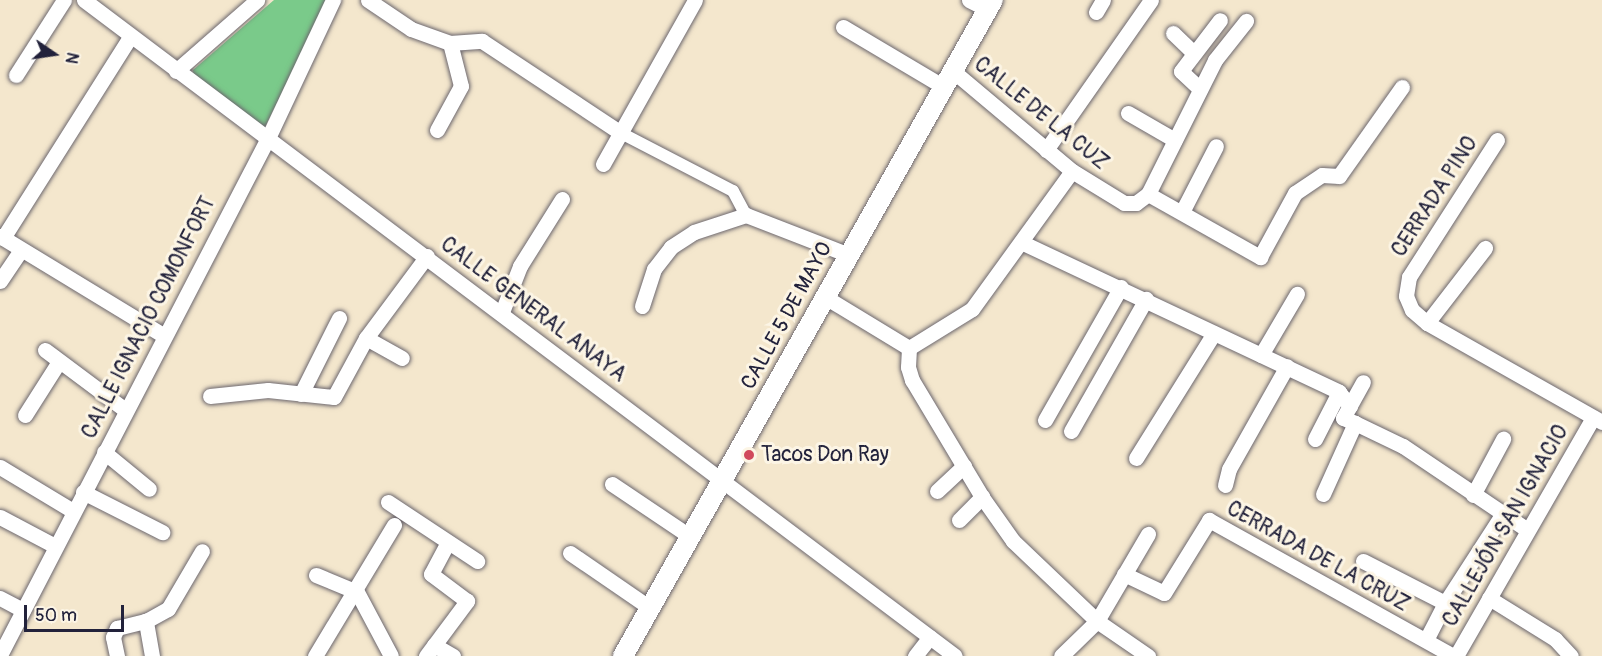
<!DOCTYPE html>
<meta charset="utf-8">
<style>
body{margin:0}
#map{position:relative;width:1602px;height:656px;overflow:hidden;background:#f4e7cd;font-family:Pangolin,sans-serif}
div>[style]{position:absolute}
[style*='--x']{left:calc(var(--x)*1px);top:calc(var(--y)*1px);width:calc(var(--w)*1px);rotate:calc(var(--a)*1deg)}
.green>*{inset:0;background:#7aca8a}
.roads{filter:drop-shadow(0 0 2px #6c676e) drop-shadow(0 0 2px #6c676e)}
.pedestrian>*{height:12px;margin:-6px;padding:0 6px;transform-origin:6px;border-radius:6px;background:#fff}
.minor>*{height:15px;margin:-7.5px;padding:0 7.5px;transform-origin:7.5px;border-radius:7.5px;background:#fff}
.tertiary>*{height:20px;margin:-10px;padding:0 10px;transform-origin:10px;border-radius:10px;background:#fff}
.dots>*{width:16px;height:16px;translate:-50% -50%;box-sizing:border-box;border:3px solid #fcf5e5;border-radius:50%}
span{translate:-50% -50%;white-space:nowrap;text-align:center;line-height:1.15;-webkit-text-stroke:6px #fcf5e5;paint-order:stroke}
.street-label{font-size:21px;color:#22223b}
.poi-label{font-size:21px;color:#22223b}
.left{translate:0 -50%;text-align:left}
.north{position:absolute;left:24px;top:24px;width:60px;height:60px;-webkit-text-stroke:4px #fcf5e5;paint-order:stroke;rotate:103deg;font-size:16px;font-weight:700;line-height:24px;text-align:center;color:#22223b}
.north::after{content:'';display:block;margin:auto;width:21px;height:27px;background:#22223b;clip-path:polygon(50% 0,100% 100%,50% 72%,0 100%)}
.scale{position:absolute;left:24px;top:605px;width:100px;height:27px;box-sizing:border-box;border:3px solid #22223b;border-top:0;padding-left:8px;font-size:18px;line-height:21px;white-space:nowrap;color:#22223b;-webkit-text-stroke:4px #fcf5e5;paint-order:stroke}
</style>
<div id="map">
<div class="green">
<i style="clip-path:polygon(274px 0,328px 0,263px 131px,194px 80px,193px 70px)"></i>
</div>
<div class="roads">
<div class="pedestrian">
<i style="--x:621;--y:133;--w:126;--a:27.4"></i>
<i style="--x:733;--y:191;--w:27;--a:62"></i>
</div>
<div class="minor">
<i style="--x:84;--y:0;--w:1090;--a:36.99"></i>
<i style="--x:368;--y:0;--w:52;--a:34"></i>
<i style="--x:411;--y:29;--w:41;--a:19.7"></i>
<i style="--x:450;--y:43;--w:32;--a:-4"></i>
<i style="--x:482;--y:41;--w:167;--a:33.5"></i>
<i style="--x:969;--y:0;--w:20;--a:27"></i>
<i style="--x:1096;--y:12;--w:14;--a:-60"></i>
<i style="--x:843;--y:27;--w:117;--a:30.7"></i>
<i style="--x:1173;--y:33;--w:29;--a:44"></i>
<i style="--x:176;--y:71;--w:108;--a:-41.2"></i>
<i style="--x:953;--y:71;--w:155;--a:40"></i>
<i style="--x:1072;--y:171;--w:61;--a:31.6"></i>
<i style="--x:1124;--y:203;--w:12;--a:0"></i>
<i style="--x:1136;--y:203;--w:15;--a:-37"></i>
<i style="--x:1148;--y:194;--w:150;--a:-63.4"></i>
<i style="--x:1215;--y:60;--w:50;--a:-51.5"></i>
<i style="--x:16;--y:75;--w:89;--a:-57.4"></i>
<i style="--x:1200;--y:89;--w:26;--a:-137"></i>
<i style="--x:1181;--y:71;--w:64;--a:-52.6"></i>
<i style="--x:1128;--y:113;--w:54;--a:29.9"></i>
<i style="--x:437;--y:130;--w:50;--a:-61.4"></i>
<i style="--x:461;--y:86;--w:44;--a:-104.3"></i>
<i style="--x:1497;--y:140;--w:163;--a:122.7"></i>
<i style="--x:1409;--y:277;--w:19;--a:99"></i>
<i style="--x:1406;--y:296;--w:15;--a:67"></i>
<i style="--x:1412;--y:310;--w:20;--a:41"></i>
<i style="--x:1427;--y:323;--w:201;--a:29.5"></i>
<i style="--x:1046;--y:150;--w:183;--a:-55"></i>
<i style="--x:603;--y:164;--w:188;--a:-60.7"></i>
<i style="--x:1148;--y:194;--w:129;--a:29.4"></i>
<i style="--x:1260;--y:257;--w:73;--a:-61.3"></i>
<i style="--x:1295;--y:193;--w:32;--a:-34"></i>
<i style="--x:1322;--y:175;--w:17;--a:3"></i>
<i style="--x:1339;--y:176;--w:109;--a:-54.7"></i>
<i style="--x:1182;--y:212;--w:74;--a:-62.7"></i>
<i style="--x:0;--y:236;--w:191;--a:31.3"></i>
<i style="--x:3;--y:238;--w:238;--a:-57.7"></i>
<i style="--x:1023;--y:243;--w:349;--a:25.2"></i>
<i style="--x:1339;--y:392;--w:18;--a:52"></i>
<i style="--x:0;--y:281;--w:37;--a:-56"></i>
<i style="--x:825;--y:297;--w:98;--a:31.3"></i>
<i style="--x:909;--y:348;--w:74;--a:-31.8"></i>
<i style="--x:972;--y:309;--w:170;--a:-54.1"></i>
<i style="--x:642;--y:306;--w:39;--a:-72"></i>
<i style="--x:654;--y:269;--w:28;--a:-52"></i>
<i style="--x:671;--y:247;--w:27;--a:-33"></i>
<i style="--x:694;--y:232;--w:55;--a:-18.1"></i>
<i style="--x:746;--y:215;--w:110;--a:21.2"></i>
<i style="--x:502;--y:312;--w:49;--a:-68.6"></i>
<i style="--x:520;--y:266;--w:79;--a:-57.9"></i>
<i style="--x:1427;--y:323;--w:95;--a:-52.3"></i>
<i style="--x:366;--y:338;--w:41;--a:29.1"></i>
<i style="--x:909;--y:348;--w:19;--a:93"></i>
<i style="--x:908;--y:367;--w:14;--a:73"></i>
<i style="--x:912;--y:380;--w:136;--a:59.1"></i>
<i style="--x:982;--y:497;--w:54;--a:54.8"></i>
<i style="--x:1013;--y:541;--w:116;--a:43.6"></i>
<i style="--x:1097;--y:621;--w:62;--a:34.5"></i>
<i style="--x:45;--y:350;--w:99;--a:36.8"></i>
<i style="--x:1261;--y:355;--w:71;--a:-59.5"></i>
<i style="--x:301;--y:394;--w:85;--a:-63.4"></i>
<i style="--x:210;--y:396;--w:58;--a:-5.9"></i>
<i style="--x:268;--y:390;--w:66;--a:6.1"></i>
<i style="--x:334;--y:397;--w:67;--a:-61.5"></i>
<i style="--x:366;--y:338;--w:102;--a:-53.4"></i>
<i style="--x:25;--y:415;--w:62;--a:-57.6"></i>
<i style="--x:1045;--y:420;--w:153;--a:-60.3"></i>
<i style="--x:1355;--y:423;--w:13;--a:-157"></i>
<i style="--x:1343;--y:418;--w:41;--a:-60.9"></i>
<i style="--x:1071;--y:431;--w:152;--a:-60.4"></i>
<i style="--x:1315;--y:439;--w:53;--a:-62.9"></i>
<i style="--x:104;--y:452;--w:58;--a:39.4"></i>
<i style="--x:1136;--y:458;--w:147;--a:-58"></i>
<i style="--x:0;--y:467;--w:85;--a:31.1"></i>
<i style="--x:612;--y:484;--w:95;--a:33.9"></i>
<i style="--x:1225;--y:485;--w:16;--a:-76"></i>
<i style="--x:1229;--y:469;--w:118;--a:-60.6"></i>
<i style="--x:937;--y:491;--w:37;--a:-43"></i>
<i style="--x:83;--y:492;--w:89;--a:26.9"></i>
<i style="--x:1323;--y:494;--w:78;--a:-65.7"></i>
<i style="--x:1355;--y:423;--w:53;--a:25.6"></i>
<i style="--x:1403;--y:446;--w:148;--a:34"></i>
<i style="--x:1473;--y:495;--w:64;--a:-61.8"></i>
<i style="--x:388;--y:502;--w:107;--a:33.5"></i>
<i style="--x:0;--y:517;--w:62;--a:27.8"></i>
<i style="--x:959;--y:520;--w:33;--a:-45"></i>
<i style="--x:570;--y:553;--w:97;--a:34.5"></i>
<i style="--x:1363;--y:561;--w:92;--a:27.1"></i>
<i style="--x:1124;--y:574;--w:44;--a:25.4"></i>
<i style="--x:1164;--y:593;--w:86;--a:-58.3"></i>
<i style="--x:1209;--y:520;--w:279;--a:29.1"></i>
<i style="--x:316;--y:575;--w:44;--a:22.5"></i>
<i style="--x:357;--y:592;--w:72;--a:62"></i>
<i style="--x:0;--y:598;--w:26;--a:28"></i>
<i style="--x:1489;--y:598;--w:78;--a:31.8"></i>
<i style="--x:1555;--y:639;--w:23;--a:47"></i>
<i style="--x:1426;--y:640;--w:42;--a:-62.8"></i>
<i style="--x:1445;--y:603;--w:105;--a:-57.1"></i>
<i style="--x:434;--y:645;--w:22;--a:30"></i>
<i style="--x:0;--y:655;--w:582;--a:-62.6"></i>
<i style="--x:268;--y:138;--w:153;--a:-64.8"></i>
<i style="--x:117;--y:656;--w:19;--a:-102"></i>
<i style="--x:113;--y:637;--w:10;--a:-66"></i>
<i style="--x:117;--y:628;--w:30;--a:-14"></i>
<i style="--x:152;--y:656;--w:36;--a:-100"></i>
<i style="--x:146;--y:621;--w:25;--a:-29"></i>
<i style="--x:168;--y:609;--w:67;--a:-59.6"></i>
<i style="--x:315;--y:656;--w:153;--a:-58.9"></i>
<i style="--x:426;--y:656;--w:69;--a:-53.3"></i>
<i style="--x:467;--y:601;--w:45;--a:-143.1"></i>
<i style="--x:431;--y:574;--w:36;--a:-62"></i>
<i style="--x:915;--y:656;--w:24;--a:-52"></i>
<i style="--x:1061;--y:656;--w:50;--a:-44.2"></i>
<i style="--x:1097;--y:621;--w:101;--a:-59.6"></i>
<i style="--x:1456;--y:656;--w:275;--a:-60.1"></i>
</div>
<div class="tertiary">
<i style="--x:623;--y:656;--w:753;--a:-60.58"></i>
</div>
</div>
<div class="dots">
<i style="left:749px;top:455px;background:#d1495b"></i>
</div>
<div class="street-label">
<span style="left:1041px;top:114px;rotate:39deg">CALLE DE LA CUZ</span>
<span style="left:1435px;top:197px;rotate:-57deg">CERRADA PINO</span>
<span style="left:533px;top:310px;rotate:37deg">CALLE GENERAL ANAYA</span>
<span style="left:787px;top:316px;rotate:-61deg">CALLE 5 DE MAYO</span>
<span style="left:149px;top:318px;rotate:-63deg">CALLE IGNACIO COMONFORT</span>
<span style="left:1506px;top:526px;rotate:-60deg">CALLEJÓN SAN IGNACIO</span>
<span style="left:1318px;top:557px;rotate:29deg">CERRADA DE LA CRUZ</span>
</div>
<div class="poi-label">
<span class="left" style="left:761px;top:455px">Tacos Don Ray</span>
</div>
<div class="north">N</div>
<div class="scale">50 m</div>
</div>
